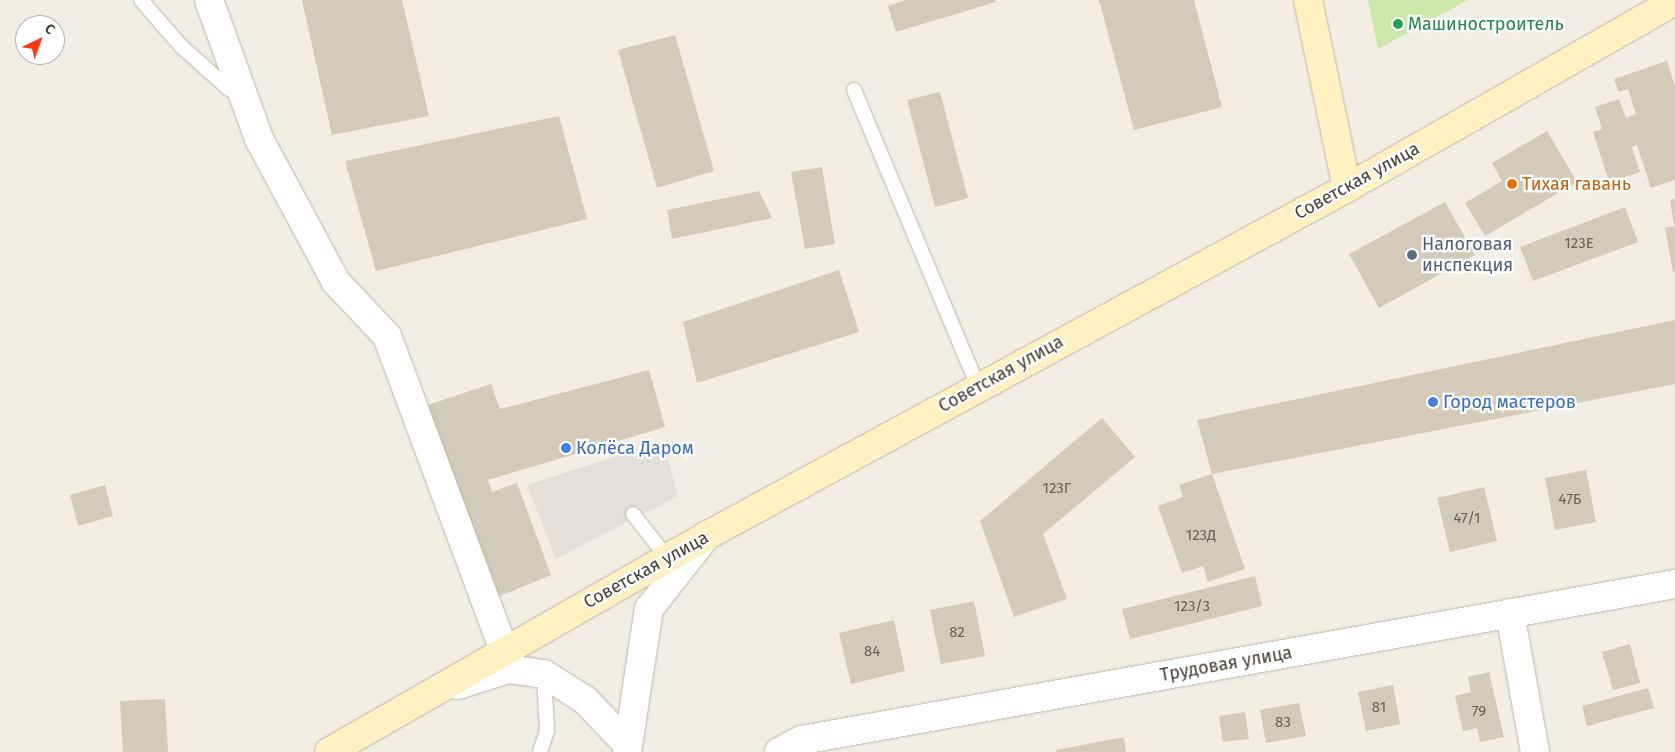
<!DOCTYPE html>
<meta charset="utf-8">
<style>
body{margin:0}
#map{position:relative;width:1675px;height:752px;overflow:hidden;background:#f2eee4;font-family:"Fira Sans",sans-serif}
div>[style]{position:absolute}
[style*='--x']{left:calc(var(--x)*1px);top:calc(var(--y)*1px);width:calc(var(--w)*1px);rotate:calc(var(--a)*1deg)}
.green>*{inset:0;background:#cce8ab}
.parking>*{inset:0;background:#e3e0dc}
.building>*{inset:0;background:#d4cab9}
.roads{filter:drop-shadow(0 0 1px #beb6a6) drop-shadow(0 0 1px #beb6a6)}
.service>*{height:14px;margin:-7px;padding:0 7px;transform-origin:7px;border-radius:7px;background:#fff}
.minor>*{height:28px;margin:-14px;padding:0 14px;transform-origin:14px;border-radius:14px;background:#fff}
.tertiary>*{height:28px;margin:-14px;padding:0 14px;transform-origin:14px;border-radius:14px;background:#fff}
.secondary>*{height:28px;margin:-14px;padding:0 14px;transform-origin:14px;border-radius:14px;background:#fff1c1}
.dots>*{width:14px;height:14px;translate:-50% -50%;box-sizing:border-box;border:2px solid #fff;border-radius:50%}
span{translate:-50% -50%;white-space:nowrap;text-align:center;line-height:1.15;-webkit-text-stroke:4.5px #fff;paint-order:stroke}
.number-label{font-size:15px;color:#686155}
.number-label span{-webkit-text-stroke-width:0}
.leisure-label{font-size:18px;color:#27864d}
.left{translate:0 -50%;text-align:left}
.street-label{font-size:18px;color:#443e34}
.food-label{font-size:18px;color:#c56008}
.service-label{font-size:18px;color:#4e5e75}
.shop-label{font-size:18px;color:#366cbe}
.north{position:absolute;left:15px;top:15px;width:50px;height:50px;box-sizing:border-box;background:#fff;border:1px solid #b4b2ae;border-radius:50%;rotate:42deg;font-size:14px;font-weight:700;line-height:20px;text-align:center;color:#443e34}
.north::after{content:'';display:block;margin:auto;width:18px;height:22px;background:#fe350f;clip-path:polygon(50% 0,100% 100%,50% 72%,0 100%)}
</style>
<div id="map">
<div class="green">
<i style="clip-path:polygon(1368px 0,1468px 0,1378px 49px)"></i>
</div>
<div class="parking">
<i style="clip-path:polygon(663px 441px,678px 496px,556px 559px,527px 485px)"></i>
</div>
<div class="building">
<i style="clip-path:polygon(302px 0,402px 0,429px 116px,332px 135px)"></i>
<i style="clip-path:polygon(906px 0,995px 0,996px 2px,896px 32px,888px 6px)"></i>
<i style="clip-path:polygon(1099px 0,1194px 0,1222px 107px,1134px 130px)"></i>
<i style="clip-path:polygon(675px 35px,714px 171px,657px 188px,618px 50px)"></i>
<i style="clip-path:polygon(1667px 61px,1675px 86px,1675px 180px,1651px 188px,1637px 145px,1632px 147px,1640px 172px,1609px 182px,1593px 132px,1602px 129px,1595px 107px,1619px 99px,1626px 118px,1636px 114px,1628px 89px,1619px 92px,1614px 79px)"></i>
<i style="clip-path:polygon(940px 92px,968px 198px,935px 207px,907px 100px)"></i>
<i style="clip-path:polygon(559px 116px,587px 219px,376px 271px,345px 161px)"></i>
<i style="clip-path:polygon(1547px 131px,1577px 182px,1485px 236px,1465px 203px,1502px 181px,1492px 163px)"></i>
<i style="clip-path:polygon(822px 167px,835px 244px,805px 249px,791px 172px)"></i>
<i style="clip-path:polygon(759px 191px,772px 218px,672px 239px,667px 210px)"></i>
<i style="clip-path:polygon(1675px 199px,1675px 225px,1674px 225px,1670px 200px)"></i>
<i style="clip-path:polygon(1445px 202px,1475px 255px,1379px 308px,1349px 254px)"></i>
<i style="clip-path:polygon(1625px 207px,1638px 242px,1533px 281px,1520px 247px)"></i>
<i style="clip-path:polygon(1675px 226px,1675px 272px,1673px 272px,1665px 228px)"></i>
<i style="clip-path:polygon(839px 270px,859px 332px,697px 383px,683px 322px)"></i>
<i style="clip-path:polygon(1675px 320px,1675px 384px,1212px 474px,1245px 569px,1208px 582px,1203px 566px,1182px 573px,1158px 506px,1183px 497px,1179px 485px,1212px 474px,1197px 420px)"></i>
<i style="clip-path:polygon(649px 370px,665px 427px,488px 480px,492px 492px,517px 483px,551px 575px,495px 598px,425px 406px,491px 384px,500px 409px)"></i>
<i style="clip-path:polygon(1102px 418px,1135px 457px,1043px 534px,1067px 599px,1014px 617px,980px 521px)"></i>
<i style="clip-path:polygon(1586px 470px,1596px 522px,1555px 530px,1545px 478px)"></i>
<i style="clip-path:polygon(105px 485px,113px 516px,78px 526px,70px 495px)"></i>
<i style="clip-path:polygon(1484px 487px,1497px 541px,1450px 552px,1437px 498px)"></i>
<i style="clip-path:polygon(1255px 576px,1262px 606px,1130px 639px,1122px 609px)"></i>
<i style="clip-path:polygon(974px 601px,985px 656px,941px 664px,930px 610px)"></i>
<i style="clip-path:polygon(894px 620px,905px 671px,851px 684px,839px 633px)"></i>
<i style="clip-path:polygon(1630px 644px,1640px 683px,1613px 690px,1602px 652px)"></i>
<i style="clip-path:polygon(1489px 672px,1504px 737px,1480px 742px,1477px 728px,1463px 731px,1455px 696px,1471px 692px,1468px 677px)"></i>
<i style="clip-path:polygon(1393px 685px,1400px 724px,1366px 731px,1358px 692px)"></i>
<i style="clip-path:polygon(1648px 688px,1654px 708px,1587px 726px,1582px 706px)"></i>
<i style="clip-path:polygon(165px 699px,168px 752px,123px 752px,120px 701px)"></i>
<i style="clip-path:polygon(1299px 703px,1306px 736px,1266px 743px,1260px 710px)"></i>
<i style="clip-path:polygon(1245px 712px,1249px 739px,1223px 742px,1219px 716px)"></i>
<i style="clip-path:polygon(1124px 737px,1126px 752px,1057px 752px,1056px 750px)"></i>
</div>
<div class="roads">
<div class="service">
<i style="--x:141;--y:0;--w:61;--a:49"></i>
<i style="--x:181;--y:46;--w:64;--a:41.9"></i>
<i style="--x:229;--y:89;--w:12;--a:9"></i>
<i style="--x:854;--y:90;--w:322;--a:67.3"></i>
<i style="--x:633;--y:514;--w:57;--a:52.1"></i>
<i style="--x:540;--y:752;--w:22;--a:-72"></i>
<i style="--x:547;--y:731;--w:57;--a:-93"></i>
</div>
<div class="minor">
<i style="--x:209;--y:0;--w:148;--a:70.2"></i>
<i style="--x:259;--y:139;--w:162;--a:61.7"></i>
<i style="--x:336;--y:282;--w:74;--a:46.6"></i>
<i style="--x:387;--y:336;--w:335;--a:69.6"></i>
<i style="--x:1510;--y:613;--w:141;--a:79.8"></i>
<i style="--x:779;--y:752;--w:26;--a:-28"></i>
<i style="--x:802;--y:740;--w:887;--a:-10.13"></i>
</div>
<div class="tertiary">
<i style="--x:458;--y:685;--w:52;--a:-17.7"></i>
<i style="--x:508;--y:669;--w:36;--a:8"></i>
<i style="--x:544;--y:674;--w:49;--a:32.4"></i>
<i style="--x:585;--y:700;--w:61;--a:46.3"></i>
<i style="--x:627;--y:752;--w:145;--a:-81.3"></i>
<i style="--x:649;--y:609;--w:93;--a:-52"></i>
</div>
<div class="secondary">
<i style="--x:1308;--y:0;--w:192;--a:78.3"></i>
<i style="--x:329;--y:752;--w:434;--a:-29.8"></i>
<i style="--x:706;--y:536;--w:729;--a:-28.5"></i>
<i style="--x:1347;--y:188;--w:378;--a:-29.7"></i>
</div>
</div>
<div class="dots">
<i style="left:1398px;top:24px;background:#2e9e5b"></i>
<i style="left:1512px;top:184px;background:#e8710a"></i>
<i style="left:1412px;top:255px;background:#5c6f8a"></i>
<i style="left:1433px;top:402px;background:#3f7fe0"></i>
<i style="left:566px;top:448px;background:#3f7fe0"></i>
</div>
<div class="number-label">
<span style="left:1579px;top:244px">123Е</span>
<span style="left:1057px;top:489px">123Г</span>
<span style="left:1570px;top:500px">47Б</span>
<span style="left:1467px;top:519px">47/1</span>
<span style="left:1201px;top:536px">123Д</span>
<span style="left:1192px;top:607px">123/3</span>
<span style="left:957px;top:633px">82</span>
<span style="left:872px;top:652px">84</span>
<span style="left:1379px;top:708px">81</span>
<span style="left:1479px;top:712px">79</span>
<span style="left:1283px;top:723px">83</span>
</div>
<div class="leisure-label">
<span class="left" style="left:1408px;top:24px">Машиностроитель</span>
</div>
<div class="street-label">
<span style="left:1357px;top:181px;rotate:-29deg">Советская улица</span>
<span style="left:1001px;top:374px;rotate:-29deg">Советская улица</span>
<span style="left:646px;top:570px;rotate:-29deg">Советская улица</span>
<span style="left:1226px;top:664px;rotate:-10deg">Трудовая улица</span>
</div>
<div class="food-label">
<span class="left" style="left:1522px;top:184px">Тихая гавань</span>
</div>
<div class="service-label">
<span class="left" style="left:1422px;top:255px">Налоговая<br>инспекция</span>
</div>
<div class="shop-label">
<span class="left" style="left:1443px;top:402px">Город мастеров</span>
<span class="left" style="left:576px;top:448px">Колёса Даром</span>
</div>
<div class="north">С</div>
</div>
